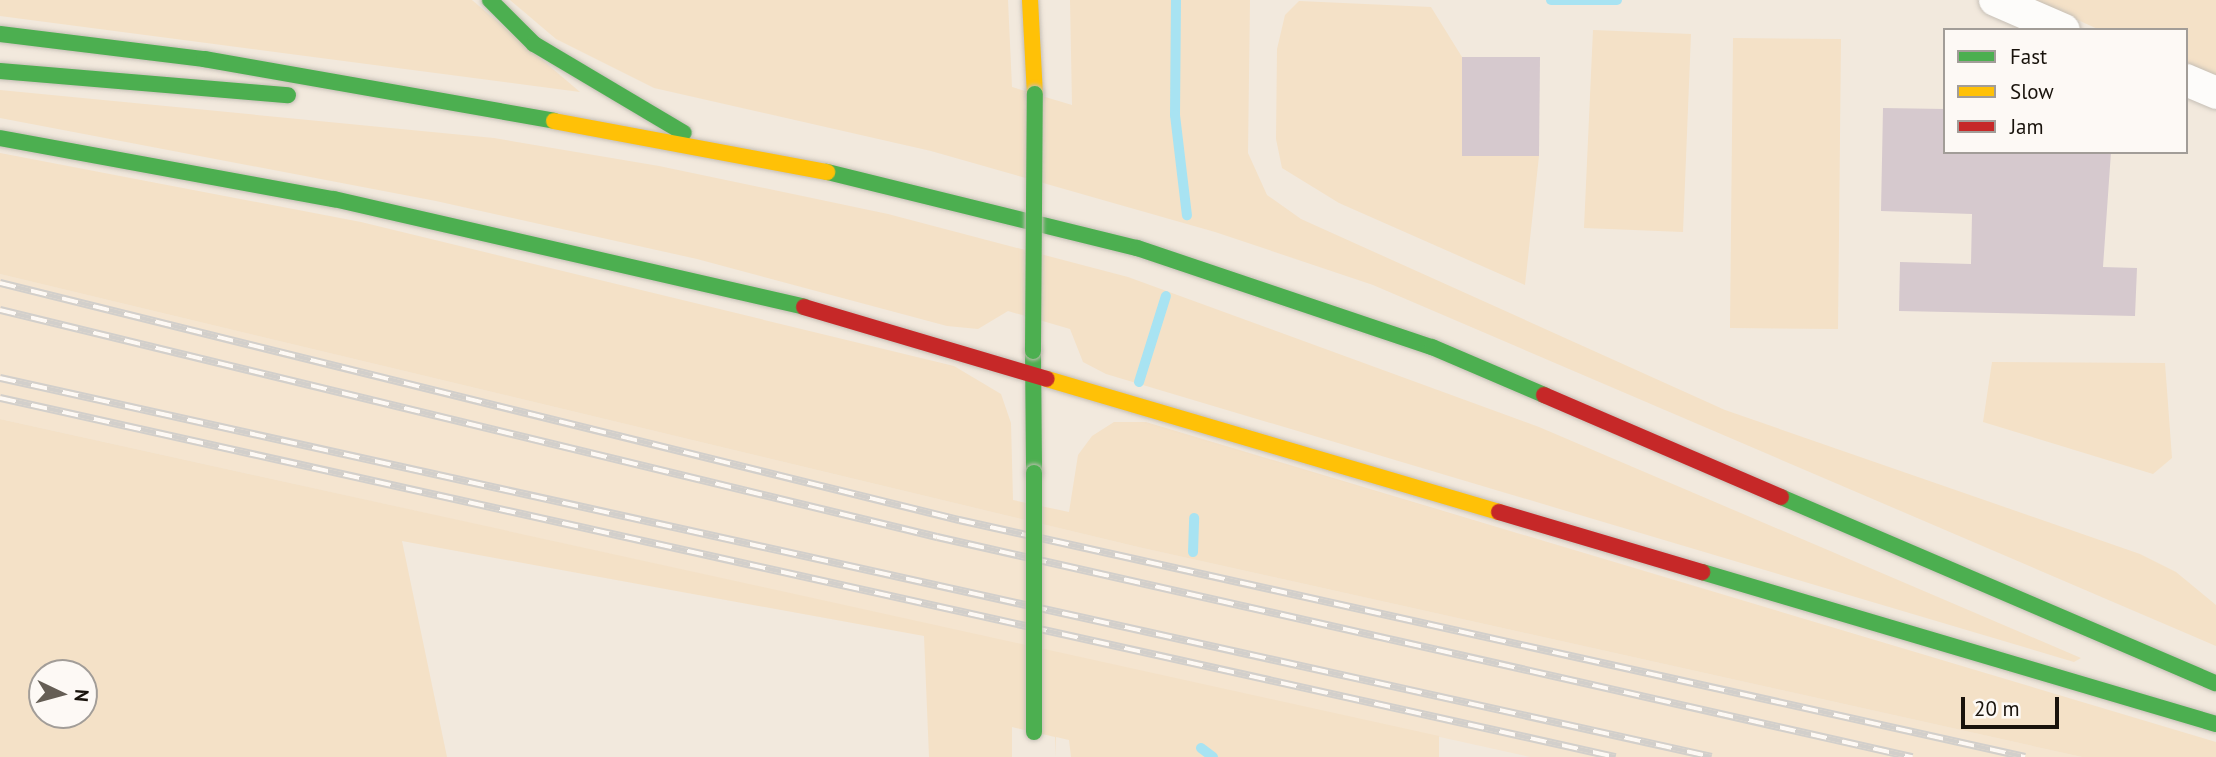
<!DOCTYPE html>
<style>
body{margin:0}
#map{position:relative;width:2216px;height:757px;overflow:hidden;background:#f2e9dd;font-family:"PT Sans",sans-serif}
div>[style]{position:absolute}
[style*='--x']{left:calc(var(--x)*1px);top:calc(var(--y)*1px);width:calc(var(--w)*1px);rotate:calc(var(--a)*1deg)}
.built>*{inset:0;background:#f5e5d0}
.green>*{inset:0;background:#f4e1c7}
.stream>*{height:10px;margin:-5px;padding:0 5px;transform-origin:5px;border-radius:5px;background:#a8e3f2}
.building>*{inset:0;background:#d6c9ce}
.roads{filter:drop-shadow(0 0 2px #c5beb5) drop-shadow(0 0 2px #c5beb5)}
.street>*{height:32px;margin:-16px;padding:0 16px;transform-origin:16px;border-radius:16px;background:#fdfcfa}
.fast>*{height:16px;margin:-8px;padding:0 8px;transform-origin:8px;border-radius:8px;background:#4caf50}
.slow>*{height:16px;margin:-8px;padding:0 8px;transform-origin:8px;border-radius:8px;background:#ffc107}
.jam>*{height:16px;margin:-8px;padding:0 8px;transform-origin:8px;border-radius:8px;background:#c62828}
.rail>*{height:8px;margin-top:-4px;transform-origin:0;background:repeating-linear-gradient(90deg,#fdf9f5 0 16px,#d2cfcb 0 32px);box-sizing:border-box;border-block:2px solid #d2cfcb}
.bridges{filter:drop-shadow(0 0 2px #c5beb5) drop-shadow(0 0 2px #c5beb5)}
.fast-bridge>*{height:16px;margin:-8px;padding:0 8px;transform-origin:8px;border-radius:8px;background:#4caf50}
span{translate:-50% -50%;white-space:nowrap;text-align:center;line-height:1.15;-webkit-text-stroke:5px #fdf9f5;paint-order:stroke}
.legend{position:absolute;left:1943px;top:28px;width:245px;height:126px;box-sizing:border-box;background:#fdf9f5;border:2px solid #a29d98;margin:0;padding:9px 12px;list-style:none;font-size:21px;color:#19130c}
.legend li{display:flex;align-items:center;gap:14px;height:35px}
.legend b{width:35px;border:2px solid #a29d98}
.north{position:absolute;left:28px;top:659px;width:70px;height:70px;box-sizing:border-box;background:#fdf9f5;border:2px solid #a29d98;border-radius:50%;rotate:95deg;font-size:19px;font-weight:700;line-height:28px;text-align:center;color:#19130c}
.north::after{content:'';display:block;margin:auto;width:24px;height:32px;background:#655e55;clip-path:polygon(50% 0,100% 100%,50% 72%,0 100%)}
.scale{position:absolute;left:1961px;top:697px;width:98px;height:32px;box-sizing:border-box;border:4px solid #19130c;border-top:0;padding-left:9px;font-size:21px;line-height:24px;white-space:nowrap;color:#19130c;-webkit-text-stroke:5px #fdf9f5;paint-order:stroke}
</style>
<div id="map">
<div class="built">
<i style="clip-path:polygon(0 274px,1138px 547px,2082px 757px,1530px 757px,0 419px)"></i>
</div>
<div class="green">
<i style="clip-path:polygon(0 0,472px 0,580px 92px,0 16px)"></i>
<i style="clip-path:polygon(510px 0,1008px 0,1012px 87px,1072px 105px,1070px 0,1250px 0,1248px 153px,1267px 195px,1301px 219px,1725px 410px,2140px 554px,2176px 572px,2216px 605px,2216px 646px,1373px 285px,1215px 232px,931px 151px,654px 88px,556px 39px)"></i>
<i style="clip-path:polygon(2033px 0,2216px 0,2216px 77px,2186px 65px,2186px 30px,2100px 30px)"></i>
<i style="clip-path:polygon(1299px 1px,1431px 7px,1462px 57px,1462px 156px,1539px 156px,1525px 285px,1339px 203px,1282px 168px,1276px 139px,1277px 49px,1285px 15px)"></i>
<i style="clip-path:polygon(1593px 30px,1691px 34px,1683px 232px,1584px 228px)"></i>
<i style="clip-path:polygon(1733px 38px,1841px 39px,1838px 329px,1730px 328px)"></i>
<i style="clip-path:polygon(0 90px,494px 138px,659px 166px,888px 214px,1128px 277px,1539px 427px,2081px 658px,2074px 662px,1106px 374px,1083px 362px,1070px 329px,1008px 311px,978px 329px,947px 326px,697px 259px,436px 201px,0 118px)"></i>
<i style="clip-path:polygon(0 153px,361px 222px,954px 366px,1001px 394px,1011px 423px,1013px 500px,1069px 512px,1078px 455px,1092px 436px,1114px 422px,1146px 422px,2216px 742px,2216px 757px,2082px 757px,1138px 547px,0 274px)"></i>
<i style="clip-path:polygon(1992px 362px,2165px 363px,2172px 458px,2153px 474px,1983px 422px)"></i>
<i style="clip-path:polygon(evenodd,0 419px,1439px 736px,1439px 757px,1071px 757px,1069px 740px,1056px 737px,1055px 757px,1055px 737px,1012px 727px,1012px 757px,929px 757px,924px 636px,402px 541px,447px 757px,0 757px,0 419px,42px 673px,84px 673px,84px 715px,42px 715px,42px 673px)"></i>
</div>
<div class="stream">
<i style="--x:1176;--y:0;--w:115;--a:90.5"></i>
<i style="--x:1175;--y:115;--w:101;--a:83.2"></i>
<i style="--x:1551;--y:0;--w:66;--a:0"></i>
<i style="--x:1139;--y:382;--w:90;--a:-72.6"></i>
<i style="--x:1193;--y:552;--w:34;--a:-88"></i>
<i style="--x:1201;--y:748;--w:15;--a:37"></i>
</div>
<div class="building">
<i style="clip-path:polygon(1462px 57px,1540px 57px,1539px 156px,1462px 156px)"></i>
<i style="clip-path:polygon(1883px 108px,1945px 109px,1945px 152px,2111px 152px,2103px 267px,2137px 268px,2135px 316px,1899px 311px,1900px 262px,1971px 264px,1972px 214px,1881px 211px)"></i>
</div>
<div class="roads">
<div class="street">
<i style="--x:1995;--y:0;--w:75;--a:23.5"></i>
<i style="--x:2186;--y:80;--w:33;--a:23"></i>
</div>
<div class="fast">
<i style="--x:490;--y:0;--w:62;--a:45"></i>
<i style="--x:534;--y:44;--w:174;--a:30.7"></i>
<i style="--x:0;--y:34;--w:206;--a:7"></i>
<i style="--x:204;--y:59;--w:355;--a:10"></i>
<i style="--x:0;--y:71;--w:289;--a:4.8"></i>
<i style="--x:0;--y:138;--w:340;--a:10.4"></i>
<i style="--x:334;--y:199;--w:482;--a:12.9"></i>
<i style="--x:827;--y:172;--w:319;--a:13.8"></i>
<i style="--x:1137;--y:248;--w:311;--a:18.6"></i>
<i style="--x:1432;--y:347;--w:122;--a:23.2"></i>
<i style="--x:1033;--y:351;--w:122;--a:89.5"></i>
<i style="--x:1781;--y:497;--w:473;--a:23.2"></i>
<i style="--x:1702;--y:572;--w:536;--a:16.47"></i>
</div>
<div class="slow">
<i style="--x:1030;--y:0;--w:94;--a:87"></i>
<i style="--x:554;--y:121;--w:278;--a:10.6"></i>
<i style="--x:1047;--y:379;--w:471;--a:16.4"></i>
</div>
<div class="jam">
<i style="--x:804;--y:307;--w:253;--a:16.5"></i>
<i style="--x:1544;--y:395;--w:258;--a:23.3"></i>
<i style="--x:1499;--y:512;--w:212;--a:16.5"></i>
</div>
</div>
<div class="rail">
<i style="--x:0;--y:283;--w:988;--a:13.88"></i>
<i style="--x:959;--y:520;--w:1092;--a:12.53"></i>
<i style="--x:0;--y:310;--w:964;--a:13.62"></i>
<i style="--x:937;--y:537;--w:1000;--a:12.72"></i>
<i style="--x:0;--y:378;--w:1753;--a:12.48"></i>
<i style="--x:0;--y:398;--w:1655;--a:12.53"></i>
</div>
<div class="bridges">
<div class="fast-bridge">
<i style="--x:1033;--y:351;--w:257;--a:-89.6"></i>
<i style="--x:1034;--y:473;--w:259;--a:90"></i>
</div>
</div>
<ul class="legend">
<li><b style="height:9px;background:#4caf50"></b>Fast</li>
<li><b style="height:9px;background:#ffc107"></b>Slow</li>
<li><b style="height:9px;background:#c62828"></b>Jam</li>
</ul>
<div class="north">N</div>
<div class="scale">20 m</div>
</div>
